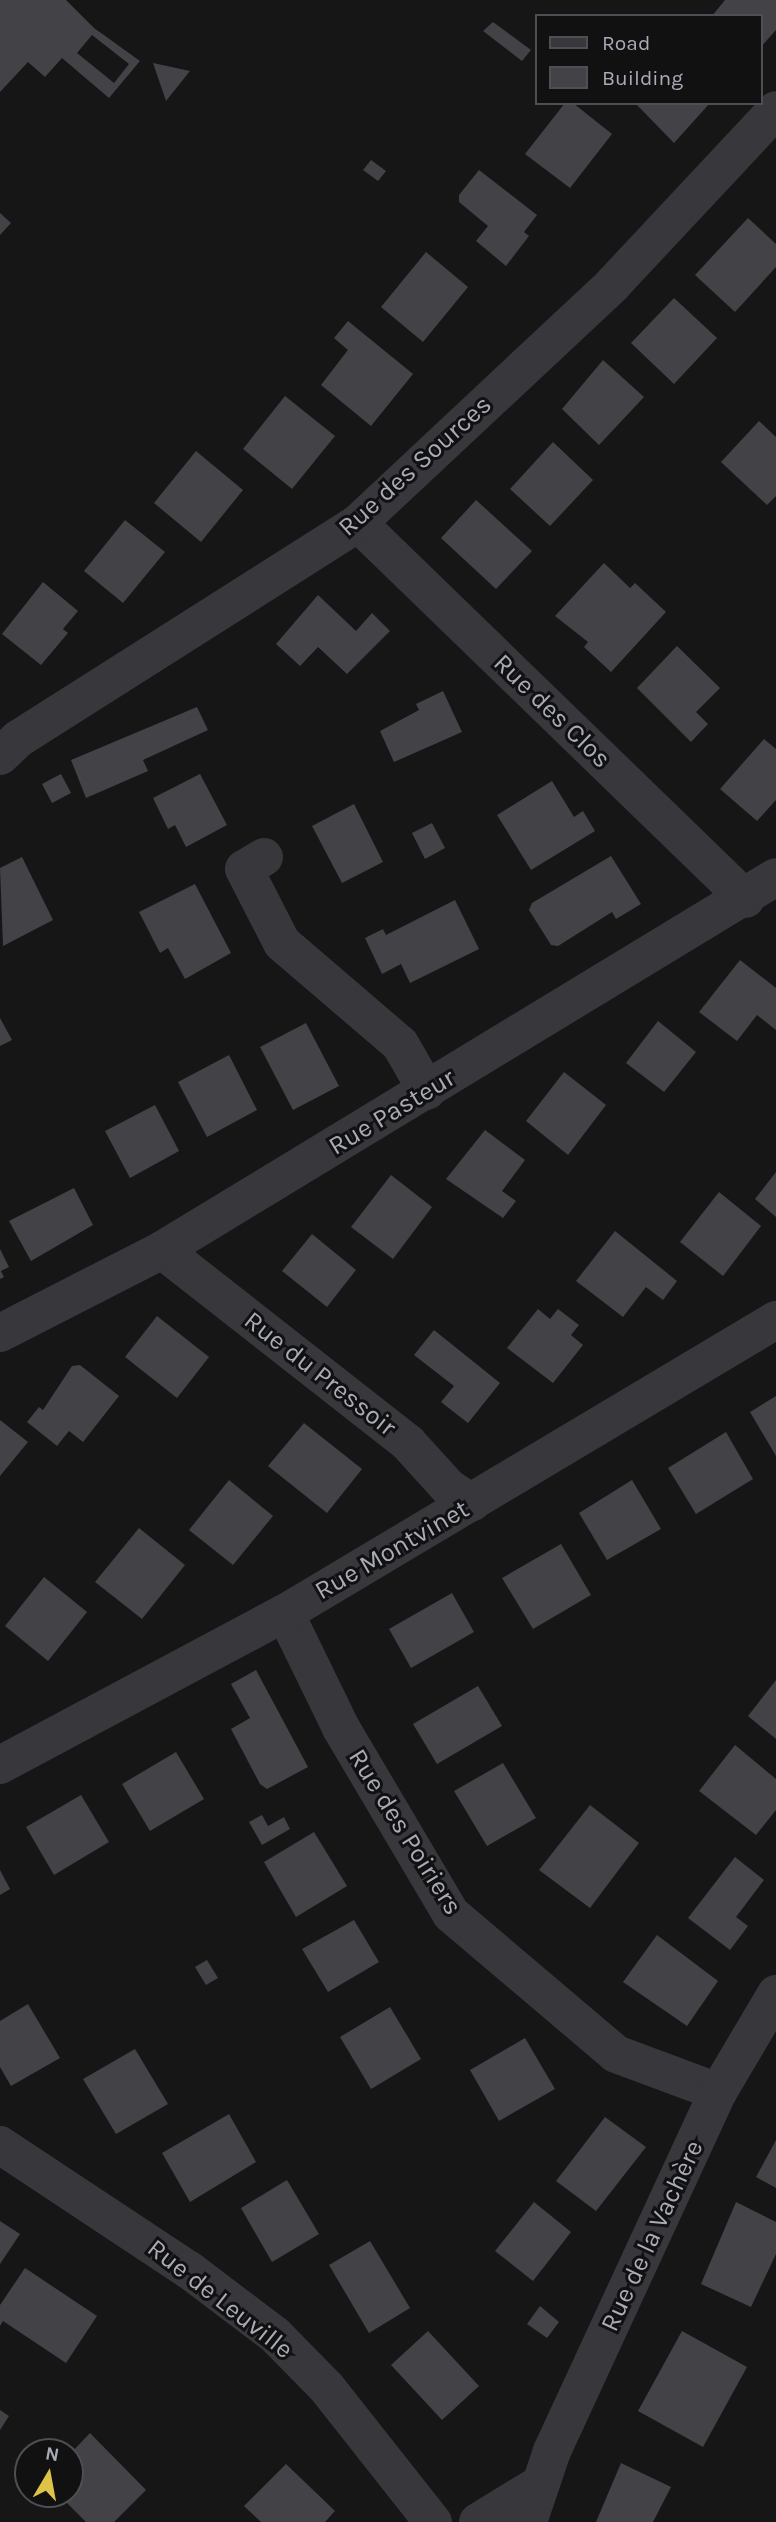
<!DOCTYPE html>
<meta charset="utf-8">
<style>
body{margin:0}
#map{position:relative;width:776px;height:2522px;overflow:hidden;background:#161617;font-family:Karla,sans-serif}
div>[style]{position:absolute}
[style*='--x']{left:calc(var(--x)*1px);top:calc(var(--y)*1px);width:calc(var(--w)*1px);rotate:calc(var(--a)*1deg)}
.building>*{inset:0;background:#434347}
.minor>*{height:38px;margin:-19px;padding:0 19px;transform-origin:19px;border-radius:19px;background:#37373c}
span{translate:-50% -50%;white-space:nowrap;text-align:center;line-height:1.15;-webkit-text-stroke:6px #111112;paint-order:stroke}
.street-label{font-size:26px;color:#a9abb6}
.legend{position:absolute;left:535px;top:14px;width:228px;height:91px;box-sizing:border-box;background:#111112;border:2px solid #4e4f54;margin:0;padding:9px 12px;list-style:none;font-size:21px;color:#a9abb6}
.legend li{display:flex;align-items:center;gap:14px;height:35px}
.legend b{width:35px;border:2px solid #4e4f54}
.north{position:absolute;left:14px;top:2438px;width:70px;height:70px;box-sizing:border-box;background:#111112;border:2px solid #4e4f54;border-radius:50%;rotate:10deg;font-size:19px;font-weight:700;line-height:28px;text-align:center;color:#a9abb6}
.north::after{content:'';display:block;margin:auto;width:24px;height:32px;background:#ddc348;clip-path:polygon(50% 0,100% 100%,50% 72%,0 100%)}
</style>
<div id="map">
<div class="building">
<i style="clip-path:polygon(evenodd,0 0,66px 0,94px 28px,140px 61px,109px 98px,62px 58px,45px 77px,28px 62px,0 92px,0 0,92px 35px,129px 64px,114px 83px,77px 53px,92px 35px)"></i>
<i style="clip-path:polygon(725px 0,776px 0,776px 30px,760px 48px,760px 16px,712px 16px)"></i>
<i style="clip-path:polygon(493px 22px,531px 50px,522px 61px,483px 31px)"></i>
<i style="clip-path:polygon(153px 63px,190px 71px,166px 101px)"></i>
<i style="clip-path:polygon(565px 103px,573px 103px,612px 134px,570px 188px,525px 154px)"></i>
<i style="clip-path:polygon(635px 103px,710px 103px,674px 143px)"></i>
<i style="clip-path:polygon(371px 160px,386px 171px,378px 181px,363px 170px)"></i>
<i style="clip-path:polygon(479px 170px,537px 215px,524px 232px,529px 236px,506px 266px,476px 241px,488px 226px,459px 202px,459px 195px)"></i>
<i style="clip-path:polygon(0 213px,11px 223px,0 235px)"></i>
<i style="clip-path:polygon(748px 218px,776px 244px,776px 267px,735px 312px,695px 275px)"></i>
<i style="clip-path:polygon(426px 252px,468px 287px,423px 342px,381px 307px)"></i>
<i style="clip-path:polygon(674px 298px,717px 338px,674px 384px,631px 343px)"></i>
<i style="clip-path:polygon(348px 321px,413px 374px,371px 426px,321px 385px,348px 350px,334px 338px)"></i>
<i style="clip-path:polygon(603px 360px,644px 397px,599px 445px,562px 409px)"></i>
<i style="clip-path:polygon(285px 396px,335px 436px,292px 489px,243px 449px)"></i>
<i style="clip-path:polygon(759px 421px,776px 437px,776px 496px,767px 505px,721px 462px)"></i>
<i style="clip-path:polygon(553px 442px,593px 480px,550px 526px,510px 489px)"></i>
<i style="clip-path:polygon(196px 451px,243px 490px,201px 542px,154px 503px)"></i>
<i style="clip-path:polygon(476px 500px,532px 551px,496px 589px,441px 538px)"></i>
<i style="clip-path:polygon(125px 520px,165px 552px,123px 603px,84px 571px)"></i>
<i style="clip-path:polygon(604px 563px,630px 588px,635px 583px,666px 612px,611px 672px,584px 647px,588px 642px,555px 616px)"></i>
<i style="clip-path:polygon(43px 582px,78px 611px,63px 629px,68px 633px,41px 665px,2px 634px)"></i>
<i style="clip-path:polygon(318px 595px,356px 631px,372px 613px,390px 631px,347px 674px,318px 647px,300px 666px,276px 644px)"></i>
<i style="clip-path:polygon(677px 646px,720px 688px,696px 712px,708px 724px,691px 742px,637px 688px)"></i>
<i style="clip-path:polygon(443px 691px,462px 732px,394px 762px,380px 731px,419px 710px,416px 704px)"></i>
<i style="clip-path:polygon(197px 707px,208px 730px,143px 760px,148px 771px,86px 798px,71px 760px)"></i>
<i style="clip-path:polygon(764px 739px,776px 749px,776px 800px,757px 821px,720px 789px)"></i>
<i style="clip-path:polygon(61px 774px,71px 793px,52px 803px,42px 784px)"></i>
<i style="clip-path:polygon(200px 774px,227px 825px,186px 847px,175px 825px,168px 829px,153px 798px)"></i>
<i style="clip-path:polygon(552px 781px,574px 817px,583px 811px,595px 831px,531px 870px,497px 815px)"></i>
<i style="clip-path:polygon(354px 804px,383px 862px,342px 883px,312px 826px)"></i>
<i style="clip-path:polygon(432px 823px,445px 848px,425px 859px,412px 833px)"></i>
<i style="clip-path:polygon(611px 856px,641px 904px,616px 919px,612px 912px,558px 946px,551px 945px,529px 910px,532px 903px)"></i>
<i style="clip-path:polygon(22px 857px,53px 920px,3px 946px,0 868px)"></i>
<i style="clip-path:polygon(195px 884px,231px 953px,185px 979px,168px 948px,160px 953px,139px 912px)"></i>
<i style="clip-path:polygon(455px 900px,479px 949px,410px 983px,401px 964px,382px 974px,365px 938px,383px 929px,386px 935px)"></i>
<i style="clip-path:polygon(740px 960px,776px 988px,776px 1030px,757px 1015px,737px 1041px,699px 1012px)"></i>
<i style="clip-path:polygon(0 1018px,12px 1040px,0 1046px)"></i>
<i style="clip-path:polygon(658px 1021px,696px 1052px,664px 1092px,626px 1063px)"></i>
<i style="clip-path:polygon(306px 1023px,339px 1086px,293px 1110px,260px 1047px)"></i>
<i style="clip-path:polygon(229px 1055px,257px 1110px,207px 1137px,178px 1082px)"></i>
<i style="clip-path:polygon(564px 1072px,606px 1105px,568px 1155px,526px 1121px)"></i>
<i style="clip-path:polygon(155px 1105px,179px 1151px,130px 1178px,105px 1131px)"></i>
<i style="clip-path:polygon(485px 1130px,525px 1160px,502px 1191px,516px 1201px,503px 1218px,446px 1179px)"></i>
<i style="clip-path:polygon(776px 1172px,776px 1217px,755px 1199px)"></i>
<i style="clip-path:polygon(391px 1175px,432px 1207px,393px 1259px,351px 1227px)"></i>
<i style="clip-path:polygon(74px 1188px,93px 1225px,31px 1261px,9px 1221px)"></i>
<i style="clip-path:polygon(719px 1192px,761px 1226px,723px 1276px,680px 1242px)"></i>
<i style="clip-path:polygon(615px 1231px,677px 1281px,663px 1300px,646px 1287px,623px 1317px,576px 1281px)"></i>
<i style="clip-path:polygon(312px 1234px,356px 1270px,327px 1307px,282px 1271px)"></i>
<i style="clip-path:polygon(0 1249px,9px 1267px,1px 1271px,4px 1277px,0 1279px)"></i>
<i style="clip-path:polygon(538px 1309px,550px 1319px,558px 1309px,579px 1325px,571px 1335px,583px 1345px,553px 1383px,507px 1348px)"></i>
<i style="clip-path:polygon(157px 1316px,209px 1357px,177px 1398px,125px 1357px)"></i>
<i style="clip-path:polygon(434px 1330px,500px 1383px,468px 1423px,441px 1402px,454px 1386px,414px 1355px)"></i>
<i style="clip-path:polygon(80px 1365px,119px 1396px,83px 1442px,69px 1431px,57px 1446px,27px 1422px,39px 1407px,43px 1410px,72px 1366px)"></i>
<i style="clip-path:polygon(776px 1396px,776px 1456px,750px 1412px)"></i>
<i style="clip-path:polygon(0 1420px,28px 1442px,0 1476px)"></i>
<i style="clip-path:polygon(304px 1423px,362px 1469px,327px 1513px,268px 1466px)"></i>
<i style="clip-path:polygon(726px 1432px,753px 1479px,696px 1514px,668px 1468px)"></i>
<i style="clip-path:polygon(229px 1480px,273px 1516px,233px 1565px,189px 1530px)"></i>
<i style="clip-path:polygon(632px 1480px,661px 1529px,607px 1560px,579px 1513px)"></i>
<i style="clip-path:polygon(139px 1528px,185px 1565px,142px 1619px,95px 1582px)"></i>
<i style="clip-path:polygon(561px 1544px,591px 1595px,533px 1629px,502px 1578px)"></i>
<i style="clip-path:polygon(44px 1577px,87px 1612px,48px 1661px,5px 1626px)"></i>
<i style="clip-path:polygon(452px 1593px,474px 1632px,411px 1668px,389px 1629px)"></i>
<i style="clip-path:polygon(256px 1670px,308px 1767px,267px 1789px,260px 1784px,231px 1729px,250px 1718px,231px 1684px)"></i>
<i style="clip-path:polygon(776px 1680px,776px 1739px,748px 1716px)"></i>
<i style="clip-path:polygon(478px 1686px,502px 1726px,437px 1764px,413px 1724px)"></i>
<i style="clip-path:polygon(735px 1745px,776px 1779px,776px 1810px,756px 1835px,699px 1791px)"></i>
<i style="clip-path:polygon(176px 1752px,204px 1799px,150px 1831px,122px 1784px)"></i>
<i style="clip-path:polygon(503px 1763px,536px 1818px,487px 1846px,454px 1791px)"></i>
<i style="clip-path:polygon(81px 1795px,109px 1842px,54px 1875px,26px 1827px)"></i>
<i style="clip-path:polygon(590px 1805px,639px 1843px,590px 1908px,539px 1870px)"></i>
<i style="clip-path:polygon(262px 1815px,268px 1826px,284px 1817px,290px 1829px,262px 1845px,249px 1822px)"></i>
<i style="clip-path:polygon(314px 1832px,347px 1886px,296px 1917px,264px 1862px)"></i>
<i style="clip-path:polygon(735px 1857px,764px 1880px,736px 1917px,748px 1926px,730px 1950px,688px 1918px)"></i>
<i style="clip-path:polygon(0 1870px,10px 1889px,0 1895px)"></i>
<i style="clip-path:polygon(354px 1920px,379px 1962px,328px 1992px,302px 1949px)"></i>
<i style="clip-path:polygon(657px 1935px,718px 1981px,687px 2026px,623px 1982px)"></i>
<i style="clip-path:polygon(207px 1960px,218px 1978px,206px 1985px,195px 1967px)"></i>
<i style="clip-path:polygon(28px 2004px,60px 2058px,11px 2086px,0 2067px,0 2021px)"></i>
<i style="clip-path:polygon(390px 2007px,421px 2059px,371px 2089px,340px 2037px)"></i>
<i style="clip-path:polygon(525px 2038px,555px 2089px,499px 2121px,470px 2070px)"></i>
<i style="clip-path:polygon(135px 2049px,168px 2104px,116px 2134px,83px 2079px)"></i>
<i style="clip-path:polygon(229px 2114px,256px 2162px,190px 2202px,162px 2153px)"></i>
<i style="clip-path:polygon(605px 2117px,646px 2147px,596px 2211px,556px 2181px)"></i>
<i style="clip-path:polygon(776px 2140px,776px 2188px,756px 2177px)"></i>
<i style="clip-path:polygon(287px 2180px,319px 2234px,272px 2262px,241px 2208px)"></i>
<i style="clip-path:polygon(534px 2202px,571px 2232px,533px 2281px,495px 2251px)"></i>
<i style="clip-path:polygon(736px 2202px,776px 2222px,776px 2254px,751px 2307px,701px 2284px)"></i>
<i style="clip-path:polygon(0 2221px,20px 2234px,0 2264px)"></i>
<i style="clip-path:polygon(370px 2241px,410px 2308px,369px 2333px,329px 2265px)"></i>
<i style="clip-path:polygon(25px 2268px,97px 2316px,66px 2363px,3px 2321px,0 2326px,0 2305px)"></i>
<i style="clip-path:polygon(540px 2306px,559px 2322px,547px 2338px,527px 2324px)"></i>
<i style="clip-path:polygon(428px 2331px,479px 2386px,442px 2420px,391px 2365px)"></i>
<i style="clip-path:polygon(682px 2331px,747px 2367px,703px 2447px,638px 2411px)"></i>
<i style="clip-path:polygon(0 2410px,9px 2416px,0 2430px)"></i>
<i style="clip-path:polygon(90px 2433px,146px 2490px,114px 2522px,86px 2522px,58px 2494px,70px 2494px,70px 2454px)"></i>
<i style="clip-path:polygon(621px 2463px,671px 2487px,653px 2522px,596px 2522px)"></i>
<i style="clip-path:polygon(286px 2464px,335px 2511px,325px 2522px,261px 2522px,244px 2506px)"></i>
</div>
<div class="minor">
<i style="--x:358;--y:523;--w:540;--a:44.1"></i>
<i style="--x:0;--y:756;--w:25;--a:-43"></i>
<i style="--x:18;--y:739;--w:403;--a:-32.4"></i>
<i style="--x:358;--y:523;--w:349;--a:-43.1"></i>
<i style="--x:613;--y:284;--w:238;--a:-46.9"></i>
<i style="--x:264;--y:857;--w:23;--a:149"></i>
<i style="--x:244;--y:869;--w:83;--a:62.8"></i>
<i style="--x:282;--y:943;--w:155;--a:40.6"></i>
<i style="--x:400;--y:1044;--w:54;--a:60.1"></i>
<i style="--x:162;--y:1250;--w:313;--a:38.1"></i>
<i style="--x:408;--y:1443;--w:61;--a:47.7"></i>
<i style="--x:449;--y:1488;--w:27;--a:33"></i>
<i style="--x:0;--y:1333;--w:182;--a:-27.1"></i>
<i style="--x:162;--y:1250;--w:718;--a:-31.28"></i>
<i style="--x:285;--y:1613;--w:128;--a:64"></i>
<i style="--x:341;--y:1728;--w:216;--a:59.4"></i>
<i style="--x:451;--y:1914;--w:216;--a:40.3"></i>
<i style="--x:616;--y:2054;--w:109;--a:20.4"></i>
<i style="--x:0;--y:1765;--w:323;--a:-28.1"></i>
<i style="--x:285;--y:1613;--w:572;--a:-30.83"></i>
<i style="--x:0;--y:2145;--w:227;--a:33.5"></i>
<i style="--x:189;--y:2270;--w:108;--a:37.1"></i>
<i style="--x:275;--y:2335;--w:74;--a:45.5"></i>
<i style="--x:327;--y:2388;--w:171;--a:51.7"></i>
<i style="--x:478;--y:2522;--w:73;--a:-31.5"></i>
<i style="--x:528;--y:2522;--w:75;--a:-71.3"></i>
<i style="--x:552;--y:2451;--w:396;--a:-65.2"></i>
<i style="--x:718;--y:2092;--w:114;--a:-59.4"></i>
</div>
<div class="street-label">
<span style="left:415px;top:466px;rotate:-42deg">Rue des Sources</span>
<span style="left:552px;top:711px;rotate:44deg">Rue des Clos</span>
<span style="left:392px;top:1112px;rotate:-31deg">Rue Pasteur</span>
<span style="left:320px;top:1374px;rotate:38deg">Rue du Pressoir</span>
<span style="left:392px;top:1550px;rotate:-30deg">Rue Montvinet</span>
<span style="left:405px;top:1832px;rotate:58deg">Rue des Poiriers</span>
<span style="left:652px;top:2236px;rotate:-65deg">Rue de la Vachère</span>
<span style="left:220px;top:2299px;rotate:38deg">Rue de Leuville</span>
</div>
<ul class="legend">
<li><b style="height:9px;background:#37373c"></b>Road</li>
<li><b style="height:19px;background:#434347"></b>Building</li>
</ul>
<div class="north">N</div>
</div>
